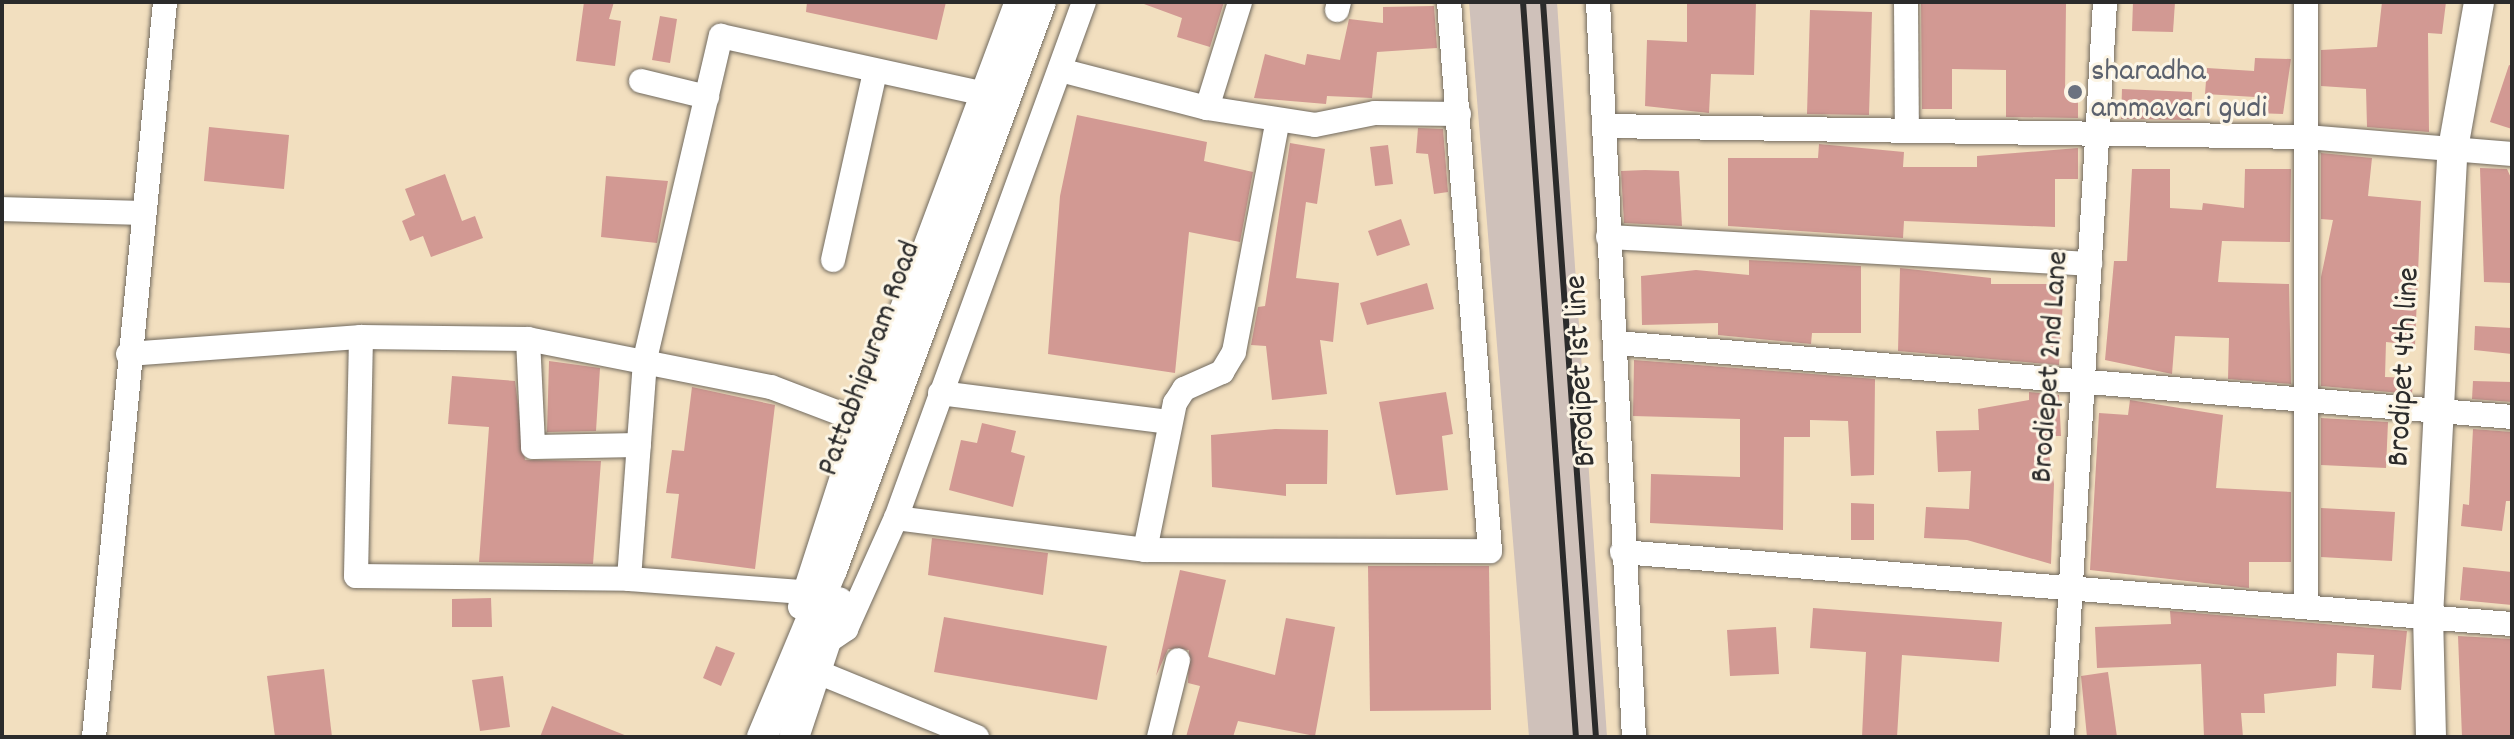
<!DOCTYPE html>
<style>
body{margin:0}
#map{position:relative;width:2514px;height:739px;overflow:hidden;background:#f2dfbf;font-family:Dekko,sans-serif}
div>[style]{position:absolute}
[style*='--x']{left:calc(var(--x)*1px);top:calc(var(--y)*1px);width:calc(var(--w)*1px);rotate:calc(var(--a)*1deg)}
.industrial>*{inset:0;background:#cfc1ba}
.building>*{inset:0;background:#d29993}
.roads{filter:drop-shadow(0 0 2px #716a5f) drop-shadow(0 0 2px #716a5f)}
.minor>*{height:24px;margin:-12px;padding:0 12px;transform-origin:12px;border-radius:12px;background:#fff}
.tertiary>*{height:30px;margin:-15px;padding:0 15px;transform-origin:15px;border-radius:15px;background:#fff}
.rail>*{height:6px;margin:-3px;padding:0 3px;transform-origin:3px;border-radius:3px;background:#2b2b2b}
.dots>*{width:22px;height:22px;translate:-50% -50%;box-sizing:border-box;border:4px solid #fcf5e5;border-radius:50%}
span{translate:-50% -50%;white-space:nowrap;text-align:center;line-height:1.15;-webkit-text-stroke:6px #fcf5e5;paint-order:stroke}
.worship-label{font-size:32px;color:#5b616d}
.left{translate:0 -50%;text-align:left}
.street-label{font-size:32px;color:#2b2b2b}
.frame{position:absolute;inset:0;border:4px solid #2b2b2b;pointer-events:none}
</style>
<div id="map">
<div class="industrial">
<i style="clip-path:polygon(1469px 2px,1557px 2px,1607px 737px,1529px 737px)"></i>
</div>
<div class="building">
<i style="clip-path:polygon(584px 2px,614px 2px,609px 19px,621px 21px,615px 66px,576px 61px)"></i>
<i style="clip-path:polygon(807px 2px,946px 2px,937px 40px,806px 12px)"></i>
<i style="clip-path:polygon(1224px 2px,1210px 47px,1177px 37px,1182px 18px,1144px 4px)"></i>
<i style="clip-path:polygon(1687px 2px,1756px 2px,1754px 75px,1711px 74px,1709px 113px,1645px 106px,1647px 40px,1687px 42px)"></i>
<i style="clip-path:polygon(1921px 2px,2066px 4px,2065px 94px,2078px 94px,2078px 118px,2006px 117px,2006px 70px,1952px 69px,1952px 109px,1922px 109px)"></i>
<i style="clip-path:polygon(2133px 2px,2175px 2px,2173px 32px,2132px 31px)"></i>
<i style="clip-path:polygon(2382px 2px,2446px 2px,2442px 34px,2428px 33px,2429px 132px,2367px 127px,2366px 89px,2321px 86px,2321px 50px,2377px 47px)"></i>
<i style="clip-path:polygon(1434px 6px,1437px 48px,1377px 52px,1372px 98px,1327px 96px,1326px 104px,1254px 98px,1265px 54px,1305px 65px,1307px 54px,1340px 60px,1349px 19px,1383px 23px,1383px 7px)"></i>
<i style="clip-path:polygon(1810px 10px,1872px 12px,1869px 115px,1807px 114px)"></i>
<i style="clip-path:polygon(660px 16px,677px 19px,670px 63px,652px 60px)"></i>
<i style="clip-path:polygon(2255px 58px,2291px 59px,2283px 114px,2255px 113px,2255px 97px,2205px 94px,2207px 68px,2254px 71px)"></i>
<i style="clip-path:polygon(2509px 65px,2512px 66px,2512px 129px,2490px 122px)"></i>
<i style="clip-path:polygon(2122px 89px,2192px 92px,2191px 120px,2121px 119px)"></i>
<i style="clip-path:polygon(1077px 115px,1207px 142px,1204px 161px,1253px 172px,1240px 242px,1189px 232px,1175px 373px,1048px 354px,1060px 196px)"></i>
<i style="clip-path:polygon(209px 127px,289px 135px,284px 189px,204px 181px)"></i>
<i style="clip-path:polygon(1418px 128px,1443px 129px,1448px 192px,1434px 194px,1428px 154px,1416px 153px)"></i>
<i style="clip-path:polygon(1290px 143px,1325px 149px,1317px 204px,1306px 202px,1296px 278px,1339px 283px,1333px 342px,1320px 340px,1327px 394px,1272px 400px,1266px 346px,1251px 345px,1258px 307px,1265px 306px)"></i>
<i style="clip-path:polygon(1819px 144px,1904px 152px,1903px 167px,1977px 167px,1977px 156px,2078px 148px,2078px 179px,2055px 179px,2055px 227px,1904px 221px,1903px 238px,1728px 226px,1728px 158px,1818px 158px)"></i>
<i style="clip-path:polygon(1388px 145px,1393px 184px,1375px 186px,1370px 147px)"></i>
<i style="clip-path:polygon(2321px 153px,2372px 158px,2368px 196px,2421px 201px,2415px 345px,2386px 342px,2385px 377px,2413px 378px,2412px 394px,2321px 386px,2321px 277px,2333px 220px,2321px 219px)"></i>
<i style="clip-path:polygon(2480px 168px,2507px 169px,2512px 180px,2512px 283px,2484px 282px)"></i>
<i style="clip-path:polygon(2132px 169px,2170px 169px,2170px 208px,2202px 210px,2203px 203px,2244px 208px,2245px 169px,2291px 169px,2290px 242px,2222px 241px,2218px 282px,2289px 284px,2291px 384px,2228px 379px,2229px 338px,2175px 336px,2172px 374px,2105px 360px,2114px 261px,2127px 261px)"></i>
<i style="clip-path:polygon(1645px 170px,1679px 171px,1682px 226px,1624px 223px,1621px 171px)"></i>
<i style="clip-path:polygon(445px 174px,462px 221px,475px 216px,483px 238px,431px 257px,423px 236px,410px 241px,402px 221px,415px 215px,405px 189px)"></i>
<i style="clip-path:polygon(606px 176px,668px 181px,657px 243px,601px 237px)"></i>
<i style="clip-path:polygon(1401px 219px,1410px 245px,1377px 256px,1368px 231px)"></i>
<i style="clip-path:polygon(1749px 260px,1861px 266px,1861px 333px,1812px 333px,1811px 344px,1718px 335px,1718px 323px,1642px 325px,1641px 276px,1696px 270px,1749px 275px)"></i>
<i style="clip-path:polygon(1900px 268px,1991px 278px,1991px 284px,2064px 284px,2059px 365px,1898px 351px)"></i>
<i style="clip-path:polygon(1427px 283px,1434px 309px,1367px 325px,1360px 303px)"></i>
<i style="clip-path:polygon(2475px 326px,2512px 328px,2512px 354px,2474px 350px)"></i>
<i style="clip-path:polygon(1634px 360px,1875px 379px,1874px 475px,1851px 476px,1848px 421px,1810px 420px,1810px 437px,1784px 437px,1783px 530px,1650px 523px,1651px 474px,1740px 477px,1740px 419px,1633px 416px)"></i>
<i style="clip-path:polygon(549px 361px,600px 368px,596px 431px,547px 432px)"></i>
<i style="clip-path:polygon(452px 376px,515px 381px,525px 460px,601px 461px,593px 564px,479px 562px,489px 427px,448px 424px)"></i>
<i style="clip-path:polygon(2473px 381px,2512px 382px,2512px 402px,2472px 399px)"></i>
<i style="clip-path:polygon(692px 387px,775px 405px,755px 569px,671px 558px,679px 494px,666px 493px,672px 450px,684px 451px)"></i>
<i style="clip-path:polygon(1446px 392px,1453px 434px,1442px 436px,1448px 490px,1396px 495px,1379px 402px)"></i>
<i style="clip-path:polygon(2029px 392px,2059px 395px,2061px 436px,2046px 436px,2054px 484px,2051px 564px,1967px 540px,1924px 538px,1926px 507px,1969px 509px,1971px 471px,1938px 472px,1936px 431px,1979px 430px,1978px 409px,2029px 400px)"></i>
<i style="clip-path:polygon(2130px 400px,2223px 415px,2216px 488px,2291px 492px,2291px 562px,2249px 562px,2249px 588px,2090px 570px,2099px 413px,2128px 415px)"></i>
<i style="clip-path:polygon(2321px 418px,2388px 422px,2386px 468px,2321px 465px)"></i>
<i style="clip-path:polygon(982px 423px,1016px 431px,1011px 452px,1025px 456px,1013px 507px,949px 490px,961px 440px,977px 443px)"></i>
<i style="clip-path:polygon(1275px 429px,1328px 430px,1327px 484px,1286px 484px,1286px 496px,1212px 487px,1211px 435px)"></i>
<i style="clip-path:polygon(2473px 429px,2512px 432px,2512px 501px,2506px 501px,2502px 531px,2461px 526px,2463px 504px,2469px 505px)"></i>
<i style="clip-path:polygon(1851px 503px,1874px 504px,1874px 540px,1851px 540px)"></i>
<i style="clip-path:polygon(2321px 508px,2395px 512px,2392px 561px,2321px 557px)"></i>
<i style="clip-path:polygon(932px 538px,1048px 553px,1043px 595px,928px 575px)"></i>
<i style="clip-path:polygon(1368px 566px,1489px 566px,1491px 710px,1370px 711px)"></i>
<i style="clip-path:polygon(2463px 567px,2512px 572px,2512px 605px,2460px 600px)"></i>
<i style="clip-path:polygon(1180px 570px,1226px 580px,1208px 657px,1275px 675px,1286px 618px,1335px 627px,1315px 736px,1238px 721px,1233px 737px,1186px 737px,1200px 686px,1188px 683px,1189px 650px,1168px 649px,1156px 676px)"></i>
<i style="clip-path:polygon(491px 598px,492px 627px,452px 627px,452px 599px)"></i>
<i style="clip-path:polygon(1813px 608px,2002px 622px,1999px 662px,1902px 655px,1897px 737px,1862px 737px,1866px 652px,1810px 648px)"></i>
<i style="clip-path:polygon(2170px 611px,2407px 631px,2401px 690px,2372px 688px,2374px 655px,2337px 653px,2336px 686px,2264px 694px,2265px 713px,2241px 713px,2243px 737px,2204px 737px,2201px 664px,2097px 668px,2095px 627px,2171px 624px)"></i>
<i style="clip-path:polygon(944px 617px,1107px 646px,1097px 700px,934px 672px)"></i>
<i style="clip-path:polygon(1776px 627px,1779px 674px,1730px 676px,1727px 630px)"></i>
<i style="clip-path:polygon(2458px 636px,2512px 639px,2512px 737px,2462px 737px)"></i>
<i style="clip-path:polygon(716px 646px,735px 653px,721px 686px,703px 678px)"></i>
<i style="clip-path:polygon(324px 669px,332px 737px,275px 737px,267px 676px)"></i>
<i style="clip-path:polygon(2108px 672px,2117px 737px,2087px 737px,2081px 676px)"></i>
<i style="clip-path:polygon(503px 676px,510px 727px,480px 731px,472px 680px)"></i>
<i style="clip-path:polygon(552px 706px,627px 736px,626px 737px,540px 737px)"></i>
</div>
<div class="roads">
<div class="minor">
<i style="--x:1598;--y:2;--w:736;--a:87.2"></i>
<i style="--x:1906;--y:2;--w:128;--a:89.6"></i>
<i style="--x:1337;--y:10;--w:8;--a:-76"></i>
<i style="--x:1060;--y:70;--w:152;--a:14.5"></i>
<i style="--x:1207;--y:108;--w:109;--a:8.9"></i>
<i style="--x:1315;--y:125;--w:61;--a:-11.3"></i>
<i style="--x:1375;--y:113;--w:84;--a:0.7"></i>
<i style="--x:641;--y:81;--w:68;--a:13.6"></i>
<i style="--x:1207;--y:108;--w:111;--a:-72.7"></i>
<i style="--x:1604;--y:126;--w:702;--a:0.9"></i>
<i style="--x:2306;--y:137;--w:207;--a:4.7"></i>
<i style="--x:2;--y:209;--w:139;--a:1.6"></i>
<i style="--x:1608;--y:237;--w:483;--a:3.2"></i>
<i style="--x:833;--y:260;--w:193;--a:-77.4"></i>
<i style="--x:361;--y:337;--w:239;--a:91.2"></i>
<i style="--x:356;--y:576;--w:273;--a:0.6"></i>
<i style="--x:629;--y:579;--w:172;--a:4.3"></i>
<i style="--x:528;--y:339;--w:108;--a:87.3"></i>
<i style="--x:533;--y:447;--w:106;--a:-1.1"></i>
<i style="--x:1616;--y:343;--w:899;--a:4.72"></i>
<i style="--x:128;--y:354;--w:234;--a:-4.2"></i>
<i style="--x:361;--y:337;--w:167;--a:0.7"></i>
<i style="--x:528;--y:339;--w:248;--a:11.2"></i>
<i style="--x:771;--y:387;--w:95;--a:20.9"></i>
<i style="--x:940;--y:393;--w:232;--a:7.2"></i>
<i style="--x:896;--y:518;--w:251;--a:7.3"></i>
<i style="--x:1145;--y:550;--w:345;--a:0.2"></i>
<i style="--x:1490;--y:551;--w:551;--a:-94.27"></i>
<i style="--x:1145;--y:550;--w:150;--a:-78.5"></i>
<i style="--x:1175;--y:403;--w:17;--a:-57"></i>
<i style="--x:1184;--y:389;--w:42;--a:-24.1"></i>
<i style="--x:1222;--y:372;--w:23;--a:-59"></i>
<i style="--x:1234;--y:352;--w:236;--a:-79.3"></i>
<i style="--x:1622;--y:552;--w:893;--a:4.63"></i>
<i style="--x:629;--y:579;--w:221;--a:-85.8"></i>
<i style="--x:645;--y:359;--w:332;--a:-76.8"></i>
<i style="--x:721;--y:36;--w:270;--a:12.4"></i>
<i style="--x:2306;--y:606;--w:604;--a:-90"></i>
<i style="--x:800;--y:607;--w:195;--a:-72.1"></i>
<i style="--x:860;--y:421;--w:447;--a:-69.5"></i>
<i style="--x:824;--y:644;--w:27;--a:-34"></i>
<i style="--x:846;--y:629;--w:122;--a:-65.8"></i>
<i style="--x:896;--y:518;--w:549;--a:-69.98"></i>
<i style="--x:815;--y:671;--w:175;--a:22.2"></i>
<i style="--x:94;--y:737;--w:738;--a:-84.48"></i>
<i style="--x:1159;--y:737;--w:79;--a:-76.1"></i>
<i style="--x:2062;--y:737;--w:736;--a:-86.65"></i>
</div>
<div class="tertiary">
<i style="--x:762;--y:737;--w:181;--a:-67.3"></i>
<i style="--x:832;--y:570;--w:605;--a:-69.8"></i>
<i style="--x:794;--y:737;--w:142;--a:-71.6"></i>
<i style="--x:2431;--y:737;--w:120;--a:-91.4"></i>
<i style="--x:2428;--y:617;--w:464;--a:-87"></i>
<i style="--x:2452;--y:154;--w:154;--a:-79.9"></i>
</div>
</div>
<div class="rail">
<i style="--x:1523;--y:2;--w:737;--a:85.88"></i>
<i style="--x:1543;--y:2;--w:737;--a:85.88"></i>
</div>
<div class="dots">
<i style="left:2075px;top:92px;background:#6b7280"></i>
</div>
<div class="worship-label">
<span class="left" style="left:2091px;top:92px">sharadha<br>ammavari gudi</span>
</div>
<div class="street-label">
<span style="left:871px;top:359px;rotate:-70deg">Pattabhipuram Road</span>
<span style="left:2052px;top:367px;rotate:-86deg">Brodiepet 2nd Lane</span>
<span style="left:2406px;top:367px;rotate:-87deg">Brodipet 4th line</span>
<span style="left:1583px;top:371px;rotate:-93deg">Brodipet 1st line</span>
</div>
<div class="frame"></div>
</div>
